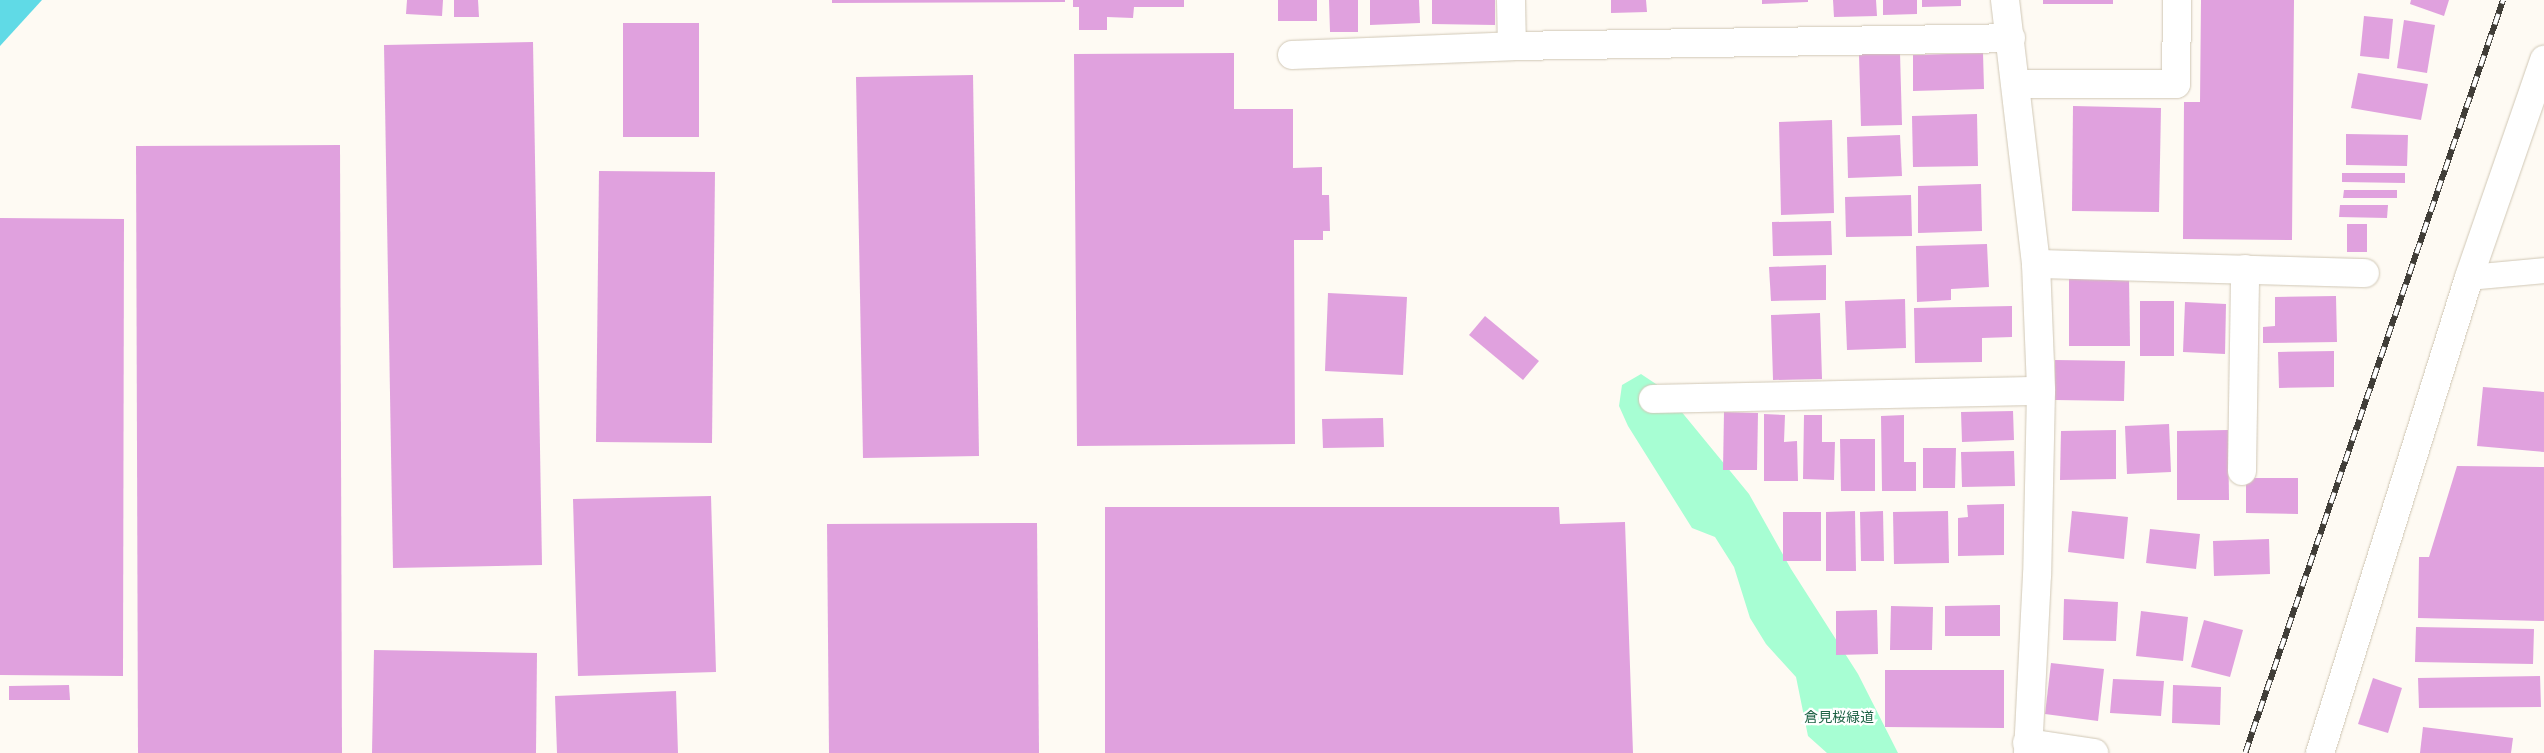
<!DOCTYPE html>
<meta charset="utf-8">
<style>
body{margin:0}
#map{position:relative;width:2544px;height:753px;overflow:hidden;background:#fefaf3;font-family:Mulish,"Noto Sans JP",sans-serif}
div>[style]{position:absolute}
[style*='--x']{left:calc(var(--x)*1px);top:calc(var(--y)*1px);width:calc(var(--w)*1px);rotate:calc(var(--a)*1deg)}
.green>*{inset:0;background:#a7fed3}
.water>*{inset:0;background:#60dae6}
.building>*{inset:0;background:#e0a1de}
.roads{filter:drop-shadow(0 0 1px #d0c7b5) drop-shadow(0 0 1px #d0c7b5)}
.service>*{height:25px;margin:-12.5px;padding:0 12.5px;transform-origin:12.5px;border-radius:12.5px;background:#fff}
.minor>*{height:28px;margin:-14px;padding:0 14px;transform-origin:14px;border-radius:14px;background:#fff}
.rail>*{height:5.5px;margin-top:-2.75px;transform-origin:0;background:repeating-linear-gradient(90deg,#fff 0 11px,#413e38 0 22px);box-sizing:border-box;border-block:1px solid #413e38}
span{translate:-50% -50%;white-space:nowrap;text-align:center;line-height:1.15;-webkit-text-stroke:4.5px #fff;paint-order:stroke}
.park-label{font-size:14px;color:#1d6245}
</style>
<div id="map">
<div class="green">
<i style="clip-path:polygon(1641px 374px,1662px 388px,1749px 494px,1791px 569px,1858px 674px,1898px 753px,1827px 753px,1808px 736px,1796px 677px,1766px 644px,1750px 618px,1734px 567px,1715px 537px,1692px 528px,1628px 426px,1619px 406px,1622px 385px)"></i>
</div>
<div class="water">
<i style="clip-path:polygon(0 0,42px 0,0 46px)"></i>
</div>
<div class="building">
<i style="clip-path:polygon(407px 0,443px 0,442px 16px,406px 14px)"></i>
<i style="clip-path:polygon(454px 0,478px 0,479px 17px,454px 17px)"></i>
<i style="clip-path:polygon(832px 0,1065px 0,1065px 2px,832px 3px)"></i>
<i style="clip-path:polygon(1073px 0,1184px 0,1184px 7px,1134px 7px,1133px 18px,1107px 17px,1107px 30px,1079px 30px,1079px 7px,1073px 7px)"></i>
<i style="clip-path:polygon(1278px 0,1317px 0,1317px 21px,1278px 21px)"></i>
<i style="clip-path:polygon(1329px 0,1358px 0,1358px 32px,1330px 32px)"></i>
<i style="clip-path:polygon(1370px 0,1419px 0,1420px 23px,1370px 25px)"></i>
<i style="clip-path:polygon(1432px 0,1495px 0,1495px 25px,1432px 24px)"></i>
<i style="clip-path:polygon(1611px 0,1646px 0,1647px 12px,1611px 13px)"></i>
<i style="clip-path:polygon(1762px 0,1808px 0,1808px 2px,1762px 4px)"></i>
<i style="clip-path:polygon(1833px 0,1876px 0,1877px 16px,1834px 17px)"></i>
<i style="clip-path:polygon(1883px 0,1917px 0,1917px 14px,1883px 15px)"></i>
<i style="clip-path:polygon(1922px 0,1961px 0,1961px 6px,1922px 7px)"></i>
<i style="clip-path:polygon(2043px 0,2113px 0,2113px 4px,2043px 4px)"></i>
<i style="clip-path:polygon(2201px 0,2294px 0,2292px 240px,2183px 239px,2184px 102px,2200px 102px)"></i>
<i style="clip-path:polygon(2411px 0,2449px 0,2444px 16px,2410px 4px)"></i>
<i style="clip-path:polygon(2364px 16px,2393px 19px,2389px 59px,2360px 56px)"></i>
<i style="clip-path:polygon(2404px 20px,2435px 25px,2427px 73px,2397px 68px)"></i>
<i style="clip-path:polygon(623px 23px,699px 23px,699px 137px,623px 137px)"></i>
<i style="clip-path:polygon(533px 42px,542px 565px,393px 568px,384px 45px)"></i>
<i style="clip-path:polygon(1234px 53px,1234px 109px,1293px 109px,1293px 168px,1322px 167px,1322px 195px,1329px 195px,1330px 231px,1323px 231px,1323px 240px,1294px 240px,1295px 444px,1077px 446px,1074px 54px)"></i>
<i style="clip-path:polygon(1900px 53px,1902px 125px,1861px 126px,1859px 54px)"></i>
<i style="clip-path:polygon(1983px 53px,1984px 89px,1913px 91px,1913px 55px)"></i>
<i style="clip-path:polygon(2358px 73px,2428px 84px,2421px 120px,2351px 108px)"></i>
<i style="clip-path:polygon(973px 75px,979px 456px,863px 458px,856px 77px)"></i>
<i style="clip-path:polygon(2073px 106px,2161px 108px,2159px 212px,2072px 211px)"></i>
<i style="clip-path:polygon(1977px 114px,1978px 166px,1913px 167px,1912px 116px)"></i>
<i style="clip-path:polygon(1832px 120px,1834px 213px,1781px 215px,1779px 122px)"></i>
<i style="clip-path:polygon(2346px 134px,2408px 135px,2407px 166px,2346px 165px)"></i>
<i style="clip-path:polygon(1900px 135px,1902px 176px,1848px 178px,1847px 137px)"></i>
<i style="clip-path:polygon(340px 145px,342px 753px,138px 753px,136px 146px)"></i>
<i style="clip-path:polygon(599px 171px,715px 172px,712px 443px,596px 442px)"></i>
<i style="clip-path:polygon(2342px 173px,2405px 173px,2405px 183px,2342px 182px)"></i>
<i style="clip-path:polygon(1981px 184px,1982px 231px,1918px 233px,1918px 186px)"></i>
<i style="clip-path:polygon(2344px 190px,2397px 190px,2397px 198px,2343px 198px)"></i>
<i style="clip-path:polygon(1911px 195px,1912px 236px,1846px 237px,1845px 197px)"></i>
<i style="clip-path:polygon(2340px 205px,2388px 205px,2387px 218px,2339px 217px)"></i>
<i style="clip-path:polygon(0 218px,124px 219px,123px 676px,0 675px)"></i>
<i style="clip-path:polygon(1831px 221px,1832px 255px,1773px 256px,1772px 222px)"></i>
<i style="clip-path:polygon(2347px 224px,2367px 224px,2367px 252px,2347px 252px)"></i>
<i style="clip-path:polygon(1987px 244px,1989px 287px,1951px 289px,1951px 300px,1917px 302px,1916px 246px)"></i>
<i style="clip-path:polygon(1826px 265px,1826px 300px,1771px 301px,1769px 267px)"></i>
<i style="clip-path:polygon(2069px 278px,2129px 278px,2130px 346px,2069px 346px)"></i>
<i style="clip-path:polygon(1328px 293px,1407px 297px,1403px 375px,1325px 371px)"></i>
<i style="clip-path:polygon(2336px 296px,2337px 342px,2263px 343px,2263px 327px,2275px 326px,2275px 297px)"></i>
<i style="clip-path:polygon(1905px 299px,1906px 348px,1847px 350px,1845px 301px)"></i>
<i style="clip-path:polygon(2140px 301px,2174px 301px,2174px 356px,2140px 356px)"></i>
<i style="clip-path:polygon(2185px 302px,2226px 304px,2225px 354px,2183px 352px)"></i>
<i style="clip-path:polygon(2012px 306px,2012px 337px,1982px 338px,1982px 362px,1915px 363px,1914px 308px)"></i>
<i style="clip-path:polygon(1820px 313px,1822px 379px,1773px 380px,1771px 315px)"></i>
<i style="clip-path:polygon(1485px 316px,1539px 361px,1523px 380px,1469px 335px)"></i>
<i style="clip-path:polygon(2334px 351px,2334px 387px,2279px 388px,2278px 352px)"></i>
<i style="clip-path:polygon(2055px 360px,2125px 361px,2124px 401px,2055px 400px)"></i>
<i style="clip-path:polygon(2483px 387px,2544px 392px,2544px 452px,2477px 446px)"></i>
<i style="clip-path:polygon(2013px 411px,2014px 440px,1962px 442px,1961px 412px)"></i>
<i style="clip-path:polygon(1724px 412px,1758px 413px,1757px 470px,1723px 470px)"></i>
<i style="clip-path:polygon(1764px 414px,1785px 415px,1784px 442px,1797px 441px,1798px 481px,1764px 481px)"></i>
<i style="clip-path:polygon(1804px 415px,1822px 415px,1822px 442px,1835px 442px,1834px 480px,1803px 479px)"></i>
<i style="clip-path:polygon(1904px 415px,1904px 462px,1916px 462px,1916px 491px,1882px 491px,1881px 416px)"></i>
<i style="clip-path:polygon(1383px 418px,1384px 447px,1323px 448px,1322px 419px)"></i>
<i style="clip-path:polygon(2169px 424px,2171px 472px,2127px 474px,2125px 426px)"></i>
<i style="clip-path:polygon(2116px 430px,2116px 479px,2060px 480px,2061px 431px)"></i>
<i style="clip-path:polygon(2228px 430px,2229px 500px,2177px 500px,2177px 431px)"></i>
<i style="clip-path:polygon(1840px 439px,1875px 439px,1875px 491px,1841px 491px)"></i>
<i style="clip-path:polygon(1923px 448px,1956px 448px,1955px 488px,1923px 488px)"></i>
<i style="clip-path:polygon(2014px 451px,2015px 486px,1962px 487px,1961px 452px)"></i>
<i style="clip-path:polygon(2457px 466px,2544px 467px,2544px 621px,2418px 618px,2419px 557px,2429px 557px)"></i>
<i style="clip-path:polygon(2246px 478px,2298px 478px,2298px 514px,2246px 513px)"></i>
<i style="clip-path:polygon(711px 496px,716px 672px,578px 676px,573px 499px)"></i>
<i style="clip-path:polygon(2004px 504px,2004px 555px,1958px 556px,1958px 518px,1968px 517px,1967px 505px)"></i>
<i style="clip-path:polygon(1105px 507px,1559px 507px,1560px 524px,1625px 522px,1633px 753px,1105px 753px)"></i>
<i style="clip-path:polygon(1855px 511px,1856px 571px,1826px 571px,1826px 512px)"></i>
<i style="clip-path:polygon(1883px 511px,1884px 561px,1861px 561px,1860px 512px)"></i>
<i style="clip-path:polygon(1948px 511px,1949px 563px,1894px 564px,1893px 512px)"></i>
<i style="clip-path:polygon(2072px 511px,2128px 517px,2124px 559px,2068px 552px)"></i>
<i style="clip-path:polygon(1783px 512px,1821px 512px,1821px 561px,1783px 561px)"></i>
<i style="clip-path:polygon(1037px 523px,1039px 753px,829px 753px,827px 524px)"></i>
<i style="clip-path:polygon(2150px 529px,2200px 534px,2196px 569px,2146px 563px)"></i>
<i style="clip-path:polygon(2269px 539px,2270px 574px,2214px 576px,2213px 541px)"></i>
<i style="clip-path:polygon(2064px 599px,2118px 602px,2116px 641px,2063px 640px)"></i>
<i style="clip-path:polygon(2000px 605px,2000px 636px,1945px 636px,1945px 606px)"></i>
<i style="clip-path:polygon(1891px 606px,1933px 607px,1932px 650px,1890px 650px)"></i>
<i style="clip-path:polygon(1877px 610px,1878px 654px,1836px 655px,1836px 611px)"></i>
<i style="clip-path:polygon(2141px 611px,2188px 617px,2183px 661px,2136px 656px)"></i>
<i style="clip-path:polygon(2204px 620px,2243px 630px,2230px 677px,2191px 667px)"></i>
<i style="clip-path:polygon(2416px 627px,2534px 629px,2533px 664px,2415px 662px)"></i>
<i style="clip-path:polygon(374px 650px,537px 653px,536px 753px,372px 753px)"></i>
<i style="clip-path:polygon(2051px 663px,2104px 669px,2098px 721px,2045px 714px)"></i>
<i style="clip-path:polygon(1885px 670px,2004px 670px,2004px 728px,1885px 727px)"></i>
<i style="clip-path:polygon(2540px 676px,2541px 707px,2419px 708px,2418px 678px)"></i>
<i style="clip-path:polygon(2373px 678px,2402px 688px,2388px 733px,2358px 724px)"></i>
<i style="clip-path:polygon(2113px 679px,2164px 681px,2161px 716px,2110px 713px)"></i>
<i style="clip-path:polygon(69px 685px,70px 700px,9px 700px,9px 686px)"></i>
<i style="clip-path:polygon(2173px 685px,2221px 687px,2220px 725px,2172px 723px)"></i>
<i style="clip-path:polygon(676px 691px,678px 753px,557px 753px,555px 696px)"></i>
<i style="clip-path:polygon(2423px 727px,2513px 738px,2511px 753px,2420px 753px)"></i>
</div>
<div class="roads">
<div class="service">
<i style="--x:2469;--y:277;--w:75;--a:-5.3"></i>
</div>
<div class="minor">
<i style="--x:1511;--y:0;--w:46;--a:88.8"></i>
<i style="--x:2005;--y:0;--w:266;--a:83.3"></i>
<i style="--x:2036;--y:264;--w:127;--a:87.7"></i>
<i style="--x:2041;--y:391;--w:184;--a:91.2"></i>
<i style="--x:2037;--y:575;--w:178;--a:92.9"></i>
<i style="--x:1292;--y:55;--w:220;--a:-2.3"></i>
<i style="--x:1512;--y:46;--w:499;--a:-0.9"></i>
<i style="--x:2016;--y:84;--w:160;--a:0"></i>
<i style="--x:2176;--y:84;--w:84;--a:-89.3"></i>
<i style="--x:2036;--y:264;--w:329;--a:1.6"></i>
<i style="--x:1653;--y:399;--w:388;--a:-1.2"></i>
<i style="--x:2242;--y:471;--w:202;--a:-89.1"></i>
<i style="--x:2027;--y:743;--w:68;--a:8.5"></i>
<i style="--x:2320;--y:753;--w:499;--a:-72.6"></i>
<i style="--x:2469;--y:277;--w:230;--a:-70.9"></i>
</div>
</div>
<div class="rail">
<i style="--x:2245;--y:753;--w:796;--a:-71.09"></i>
</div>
<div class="park-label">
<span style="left:1839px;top:717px">倉見桜緑道</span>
</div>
</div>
